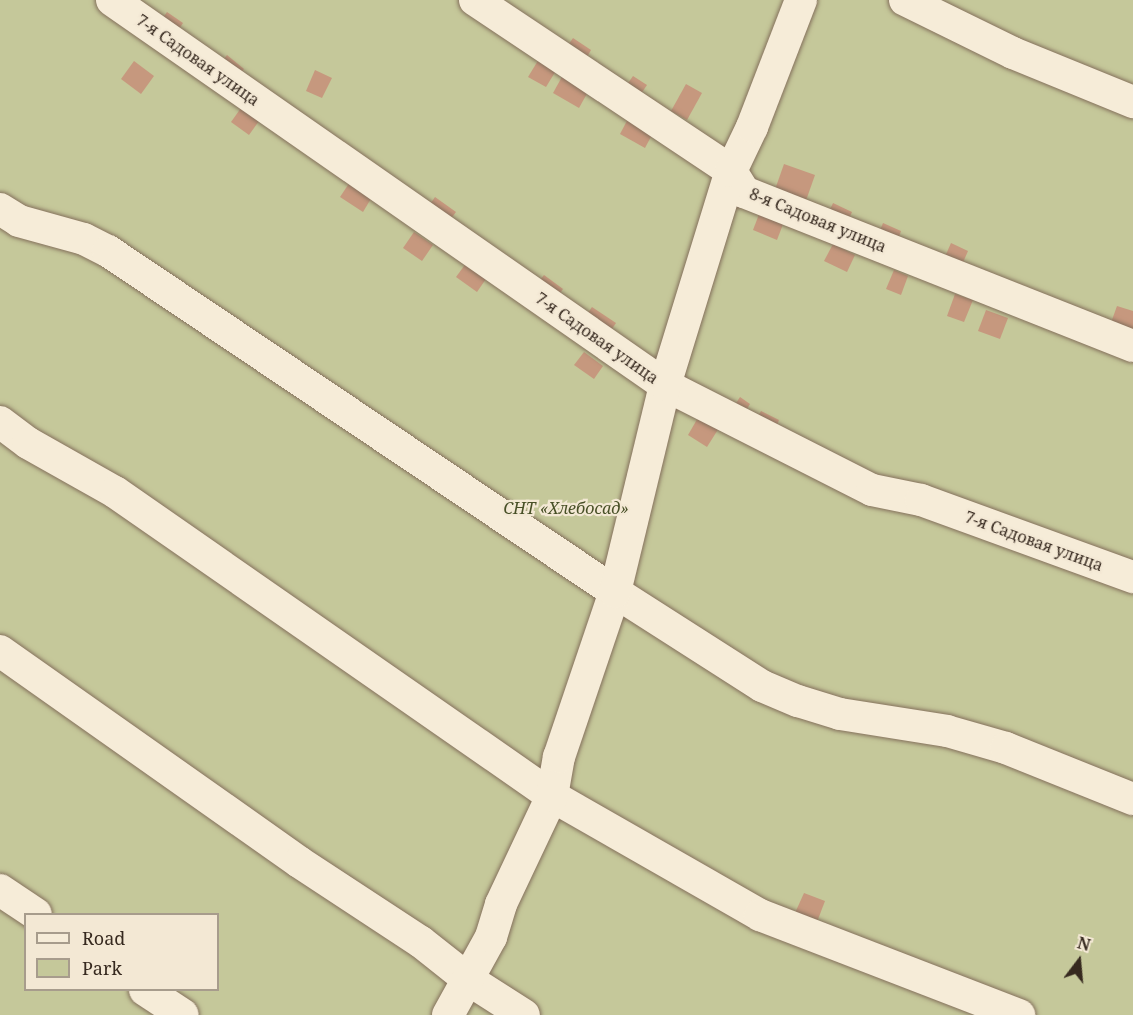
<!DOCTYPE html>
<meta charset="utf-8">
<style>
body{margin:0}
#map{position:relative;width:1133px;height:1015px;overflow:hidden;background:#ebdec5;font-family:"Noto Serif",serif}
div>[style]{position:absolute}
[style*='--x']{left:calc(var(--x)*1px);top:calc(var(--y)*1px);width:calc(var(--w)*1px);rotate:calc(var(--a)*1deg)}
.green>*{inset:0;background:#c5c89a}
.building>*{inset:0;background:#c6987e}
.roads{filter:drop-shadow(0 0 2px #84705c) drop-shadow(0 0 2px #84705c)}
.minor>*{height:32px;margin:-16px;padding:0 16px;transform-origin:16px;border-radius:16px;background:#f6ecd8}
span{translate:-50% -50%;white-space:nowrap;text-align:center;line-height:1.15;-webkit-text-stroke:4.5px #f3e8d4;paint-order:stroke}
.street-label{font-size:16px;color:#36291f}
.park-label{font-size:16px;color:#485027;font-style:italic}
.legend{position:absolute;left:24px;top:913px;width:195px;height:78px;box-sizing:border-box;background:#f3e8d4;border:2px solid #a79c8c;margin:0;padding:8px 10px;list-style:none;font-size:18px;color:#36291f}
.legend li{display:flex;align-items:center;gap:12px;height:30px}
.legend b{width:30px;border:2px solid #a79c8c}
.north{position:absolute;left:1049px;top:931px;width:60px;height:60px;-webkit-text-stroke:4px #f3e8d4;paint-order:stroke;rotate:16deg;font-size:16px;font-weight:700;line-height:24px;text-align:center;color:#36291f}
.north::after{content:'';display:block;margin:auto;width:21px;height:27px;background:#36291f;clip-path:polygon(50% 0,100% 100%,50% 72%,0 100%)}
</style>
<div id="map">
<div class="green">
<i style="clip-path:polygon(evenodd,0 0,1133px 0,1133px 1015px,0 1015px,0 0,26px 914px,218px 914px,218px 990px,26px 990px,26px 914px)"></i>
</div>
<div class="building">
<i style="clip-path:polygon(167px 12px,183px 23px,173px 38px,157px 26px)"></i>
<i style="clip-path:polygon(573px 38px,591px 50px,583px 64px,564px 51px)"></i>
<i style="clip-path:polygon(227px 55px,244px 69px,233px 82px,216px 69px)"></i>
<i style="clip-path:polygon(539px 59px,557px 69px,546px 87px,528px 77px)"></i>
<i style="clip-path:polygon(134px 61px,154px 76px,141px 94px,121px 79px)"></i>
<i style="clip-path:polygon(315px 70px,332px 78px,322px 98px,306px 91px)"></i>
<i style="clip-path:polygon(563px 75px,589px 90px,579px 108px,553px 93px)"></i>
<i style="clip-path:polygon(633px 76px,647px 85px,638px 98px,624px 89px)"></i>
<i style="clip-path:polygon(686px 84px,702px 93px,687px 120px,671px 111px)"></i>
<i style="clip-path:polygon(241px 108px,259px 121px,249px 135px,231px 122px)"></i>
<i style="clip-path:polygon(629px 117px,654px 131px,645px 148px,620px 134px)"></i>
<i style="clip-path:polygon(784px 164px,815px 175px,803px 209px,772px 198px)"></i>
<i style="clip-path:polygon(350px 182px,372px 197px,363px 212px,340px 197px)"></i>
<i style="clip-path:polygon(435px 197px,456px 212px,444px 228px,424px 213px)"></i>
<i style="clip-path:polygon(833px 203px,852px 212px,845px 227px,826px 218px)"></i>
<i style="clip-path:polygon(761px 209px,785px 219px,777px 240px,753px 230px)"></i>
<i style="clip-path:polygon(883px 223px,901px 231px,895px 248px,876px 240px)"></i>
<i style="clip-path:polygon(414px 232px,433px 245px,422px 261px,403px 248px)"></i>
<i style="clip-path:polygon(951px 243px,968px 251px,958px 274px,941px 266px)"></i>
<i style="clip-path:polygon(833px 244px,855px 255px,847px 272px,824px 261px)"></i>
<i style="clip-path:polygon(467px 262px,488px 276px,477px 292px,456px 277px)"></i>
<i style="clip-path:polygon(894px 270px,908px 276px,901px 295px,886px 289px)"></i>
<i style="clip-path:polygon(544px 275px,563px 289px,552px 304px,533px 289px)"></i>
<i style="clip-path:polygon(955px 294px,973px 300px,964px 322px,947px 316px)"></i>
<i style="clip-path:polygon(1117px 306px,1133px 311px,1133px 328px,1130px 338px,1108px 331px)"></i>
<i style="clip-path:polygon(592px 307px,616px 323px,605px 339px,581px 323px)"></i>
<i style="clip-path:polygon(986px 310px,1008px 318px,1000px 339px,978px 331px)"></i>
<i style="clip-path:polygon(584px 352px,603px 366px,594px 379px,574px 365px)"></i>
<i style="clip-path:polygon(740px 397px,750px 404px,740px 420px,729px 414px)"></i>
<i style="clip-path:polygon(761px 411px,779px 420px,772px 436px,753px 426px)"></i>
<i style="clip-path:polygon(699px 416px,719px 428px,707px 447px,688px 435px)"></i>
<i style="clip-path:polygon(804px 893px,825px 901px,817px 922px,795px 913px)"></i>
</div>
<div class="roads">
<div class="minor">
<i style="--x:112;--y:0;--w:674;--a:34.85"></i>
<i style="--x:665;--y:385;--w:232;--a:26.9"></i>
<i style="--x:872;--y:490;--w:50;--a:11.5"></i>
<i style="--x:921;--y:500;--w:226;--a:20"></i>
<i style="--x:475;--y:0;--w:308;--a:33.7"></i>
<i style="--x:731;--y:171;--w:25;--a:58"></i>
<i style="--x:744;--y:192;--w:418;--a:21.6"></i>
<i style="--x:905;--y:0;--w:120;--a:26.1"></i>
<i style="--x:1013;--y:53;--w:130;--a:22.2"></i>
<i style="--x:0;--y:209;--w:22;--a:32"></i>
<i style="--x:19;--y:221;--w:67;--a:15.5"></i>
<i style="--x:84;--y:239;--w:27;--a:27"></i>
<i style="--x:108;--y:251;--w:611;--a:33.92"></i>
<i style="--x:615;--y:592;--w:174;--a:32.6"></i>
<i style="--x:762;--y:686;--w:39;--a:23"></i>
<i style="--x:798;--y:701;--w:44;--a:17.2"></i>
<i style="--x:840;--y:714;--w:108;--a:9"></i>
<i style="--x:947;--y:731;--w:61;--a:16.1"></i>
<i style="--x:1006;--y:748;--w:137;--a:21.9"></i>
<i style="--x:0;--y:422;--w:35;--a:37"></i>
<i style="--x:28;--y:443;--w:100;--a:29.4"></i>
<i style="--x:115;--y:492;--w:532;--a:34.82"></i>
<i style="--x:552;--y:796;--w:240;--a:29.8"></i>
<i style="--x:760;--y:915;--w:278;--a:21.1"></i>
<i style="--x:0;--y:651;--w:366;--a:35.2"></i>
<i style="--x:299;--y:862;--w:146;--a:33.3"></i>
<i style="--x:421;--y:942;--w:61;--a:38.4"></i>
<i style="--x:469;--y:980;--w:65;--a:32.5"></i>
<i style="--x:0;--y:890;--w:43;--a:33.7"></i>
<i style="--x:145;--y:990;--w:45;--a:33.3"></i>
<i style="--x:448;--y:1015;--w:89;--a:-61.1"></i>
<i style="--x:491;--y:937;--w:34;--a:-73"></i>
<i style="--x:501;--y:904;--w:119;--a:-64.7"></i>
<i style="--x:552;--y:796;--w:40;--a:-80"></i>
<i style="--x:559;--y:757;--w:174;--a:-71.3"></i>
<i style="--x:615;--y:592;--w:213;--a:-76.4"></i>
<i style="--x:665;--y:385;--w:224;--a:-72.9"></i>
<i style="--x:731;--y:171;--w:49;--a:-64.5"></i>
<i style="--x:752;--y:127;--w:136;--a:-68.9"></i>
</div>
</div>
<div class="street-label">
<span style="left:198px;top:60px;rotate:35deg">7-я Садовая улица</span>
<span style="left:818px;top:220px;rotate:22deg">8-я Садовая улица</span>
<span style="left:597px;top:338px;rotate:35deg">7-я Садовая улица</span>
<span style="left:1034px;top:541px;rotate:20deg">7-я Садовая улица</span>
</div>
<div class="park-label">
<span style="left:566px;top:508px">СНТ «Хлебосад»</span>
</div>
<ul class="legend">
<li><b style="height:8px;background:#f6ecd8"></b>Road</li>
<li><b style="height:16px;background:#c5c89a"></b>Park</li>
</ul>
<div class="north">N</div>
</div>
